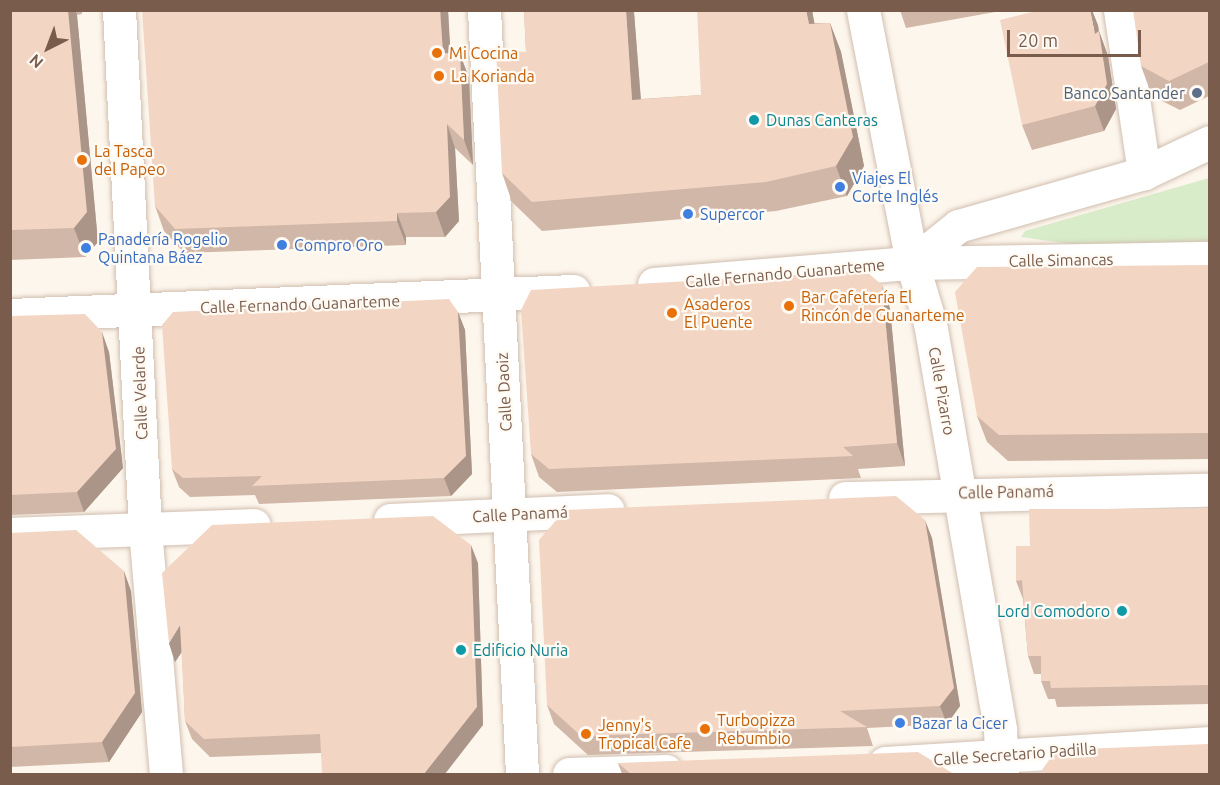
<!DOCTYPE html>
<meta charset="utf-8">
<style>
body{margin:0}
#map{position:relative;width:1220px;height:785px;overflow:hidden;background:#fdf6ec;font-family:Ubuntu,sans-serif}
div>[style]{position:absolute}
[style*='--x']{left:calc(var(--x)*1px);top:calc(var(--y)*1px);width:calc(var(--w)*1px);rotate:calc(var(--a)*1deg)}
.green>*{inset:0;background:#d8ecc9}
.roads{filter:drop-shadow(0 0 2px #d1beb0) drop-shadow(0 0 2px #d1beb0)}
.minor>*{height:33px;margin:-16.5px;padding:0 16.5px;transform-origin:16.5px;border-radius:16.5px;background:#fff}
.wall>*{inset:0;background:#d1b7a8}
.shaded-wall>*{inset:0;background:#aa9588}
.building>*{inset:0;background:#f3d5c3}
.dots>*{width:16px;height:16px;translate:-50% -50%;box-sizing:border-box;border:3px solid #fffaf3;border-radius:50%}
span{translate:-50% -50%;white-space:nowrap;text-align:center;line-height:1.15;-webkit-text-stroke:4.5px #fffaf3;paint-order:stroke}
.food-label{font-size:16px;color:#c56008}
.left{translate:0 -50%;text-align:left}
.service-label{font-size:16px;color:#4e5e75}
.right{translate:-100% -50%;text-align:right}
.culture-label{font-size:16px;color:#0d838f}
.shop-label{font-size:16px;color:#366cbe}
.street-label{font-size:16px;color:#7a5c4d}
.frame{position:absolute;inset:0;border:12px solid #7a5c4d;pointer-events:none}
.north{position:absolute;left:18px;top:18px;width:60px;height:60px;-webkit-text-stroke:4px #fffaf3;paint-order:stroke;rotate:222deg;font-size:16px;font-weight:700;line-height:24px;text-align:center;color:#7a5c4d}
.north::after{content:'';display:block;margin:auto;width:21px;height:27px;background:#7a5c4d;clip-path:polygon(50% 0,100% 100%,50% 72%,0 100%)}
.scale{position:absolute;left:1007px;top:30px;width:134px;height:27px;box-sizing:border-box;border:3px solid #7a5c4d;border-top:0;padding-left:8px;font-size:18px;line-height:21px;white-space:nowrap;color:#7a5c4d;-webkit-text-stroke:4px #fffaf3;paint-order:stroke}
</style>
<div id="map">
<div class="green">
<i style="clip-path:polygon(1209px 178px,1209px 245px,1071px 244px,1021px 237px,1025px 231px)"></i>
</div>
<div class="roads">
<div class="minor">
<i style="--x:119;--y:10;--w:520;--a:87.13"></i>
<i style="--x:145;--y:529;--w:246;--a:85.1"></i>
<i style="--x:484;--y:10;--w:765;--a:87.15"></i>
<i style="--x:863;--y:10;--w:258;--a:79"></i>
<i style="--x:912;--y:263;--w:63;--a:73.3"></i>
<i style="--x:930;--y:323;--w:413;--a:80.2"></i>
<i style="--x:1000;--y:730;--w:44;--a:87.4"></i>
<i style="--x:1120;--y:10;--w:165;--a:81.6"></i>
<i style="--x:912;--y:263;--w:59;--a:-38.8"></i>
<i style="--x:958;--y:226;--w:193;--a:-15.9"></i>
<i style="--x:1144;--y:173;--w:73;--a:-25.2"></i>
<i style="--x:654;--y:284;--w:259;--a:-4.7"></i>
<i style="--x:912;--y:263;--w:298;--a:-1"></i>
<i style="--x:10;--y:315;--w:564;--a:-2.44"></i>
<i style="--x:845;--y:498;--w:365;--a:-1.3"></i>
<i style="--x:390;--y:520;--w:218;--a:-2.6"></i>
<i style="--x:10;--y:534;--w:244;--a:-2.1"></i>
<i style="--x:885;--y:763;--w:326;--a:-3.5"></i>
<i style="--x:569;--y:774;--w:97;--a:-1.8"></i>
</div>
</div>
<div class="wall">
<i style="clip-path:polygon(10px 10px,82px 10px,82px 14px,77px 15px,98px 242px,85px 257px,10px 260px)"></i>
<i style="clip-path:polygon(448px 10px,450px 53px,460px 54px,469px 78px,473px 165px,455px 148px,459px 221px,445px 237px,406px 237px,406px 245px,184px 253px,164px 231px,155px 206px)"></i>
<i style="clip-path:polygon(524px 10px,668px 10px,634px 12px,641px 99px,701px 95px,812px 10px,814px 23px,830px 23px,841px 52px,864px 166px,847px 196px,776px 211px,542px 231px,512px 202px,502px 173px,526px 52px)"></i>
<i style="clip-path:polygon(900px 10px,994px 10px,995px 12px,906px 28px)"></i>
<i style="clip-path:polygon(1209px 10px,1209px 96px,1180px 110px,1152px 96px,1141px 66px)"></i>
<i style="clip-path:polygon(1098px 25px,1099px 31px,1108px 56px,1116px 109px,1104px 131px,1032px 150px,1022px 125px)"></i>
<i style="clip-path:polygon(1209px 265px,1209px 459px,1008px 461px,987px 442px,977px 416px)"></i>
<i style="clip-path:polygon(890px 308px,905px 466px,858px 469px,861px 478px,557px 492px,539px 477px,531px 454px)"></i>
<i style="clip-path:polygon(458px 312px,465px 330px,472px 474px,451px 496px,259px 504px,255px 495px,190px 497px,179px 487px,172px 469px)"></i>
<i style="clip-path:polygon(10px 316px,109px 352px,123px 468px,84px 512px,10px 515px)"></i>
<i style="clip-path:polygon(1209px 509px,1209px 704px,1057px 707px,1055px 699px,1048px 699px,1041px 681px,1041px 674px,1034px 674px,1028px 656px,1023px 599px,1016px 581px,1030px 546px)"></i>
<i style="clip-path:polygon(10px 533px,131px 591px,142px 712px,109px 762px,10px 767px)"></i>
<i style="clip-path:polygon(932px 538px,960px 706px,947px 724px,867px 728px,873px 746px,588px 755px,554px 724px,547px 705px)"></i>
<i style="clip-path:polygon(478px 563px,483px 725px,321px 753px,210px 757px,192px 739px,185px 721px,182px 652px,175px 662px,169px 643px)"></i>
<i style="clip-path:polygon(618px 763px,954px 774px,622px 774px)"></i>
</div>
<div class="shaded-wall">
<i style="clip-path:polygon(68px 10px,75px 10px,77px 15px,98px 242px,85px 257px,74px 228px)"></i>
<i style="clip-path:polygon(440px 10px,448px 10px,452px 77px,443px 53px)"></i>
<i style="clip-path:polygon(626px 10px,634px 10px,634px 12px,643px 129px,632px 100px)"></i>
<i style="clip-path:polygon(806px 10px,812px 10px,820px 53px,809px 24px)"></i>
<i style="clip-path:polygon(1090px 10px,1092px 10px,1098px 25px,1099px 33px,1099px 31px,1108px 56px,1116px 109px,1104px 131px,1095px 106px,1095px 34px)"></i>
<i style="clip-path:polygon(830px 23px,841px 52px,864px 166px,847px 196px,836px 166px)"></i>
<i style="clip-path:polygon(460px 54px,469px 78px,473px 165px,464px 140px)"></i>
<i style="clip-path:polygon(447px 124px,455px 148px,459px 221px,445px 237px,436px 212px)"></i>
<i style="clip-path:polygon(397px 213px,406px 237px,406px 245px,397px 221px)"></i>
<i style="clip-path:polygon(882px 285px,890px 308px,905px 466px,897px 443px)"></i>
<i style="clip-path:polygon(458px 312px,465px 330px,472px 474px,451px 496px,444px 478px)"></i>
<i style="clip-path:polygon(102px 332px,109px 352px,123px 468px,84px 512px,77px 492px)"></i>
<i style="clip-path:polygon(925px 520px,932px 538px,960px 706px,947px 724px,940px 706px)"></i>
<i style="clip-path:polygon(471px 545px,478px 563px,483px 725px,445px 774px,424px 774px)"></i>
<i style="clip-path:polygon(124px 571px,131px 591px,142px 712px,109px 762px,102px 742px)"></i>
<i style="clip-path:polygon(180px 625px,187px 644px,175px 662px,169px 643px)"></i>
</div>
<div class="building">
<i style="clip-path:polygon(10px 10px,68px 10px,87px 212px,74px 228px,10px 230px)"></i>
<i style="clip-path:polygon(142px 10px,440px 10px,443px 53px,460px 54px,464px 140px,447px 124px,450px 197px,436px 212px,397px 213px,397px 221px,175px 229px,155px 206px)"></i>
<i style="clip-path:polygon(524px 10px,626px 10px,632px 100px,701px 95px,697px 10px,806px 10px,809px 24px,830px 23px,853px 137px,836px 166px,766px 182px,532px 202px,502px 173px,496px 50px,526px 52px)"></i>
<i style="clip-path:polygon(1040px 10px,1090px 10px,1095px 34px,1099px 31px,1107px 84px,1095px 106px,1022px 125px,1000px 20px)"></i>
<i style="clip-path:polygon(1133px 10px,1209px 10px,1209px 62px,1169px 81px,1141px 66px)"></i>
<i style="clip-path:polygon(1209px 265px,1209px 433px,999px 435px,977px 416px,955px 292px,977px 267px)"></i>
<i style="clip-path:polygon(866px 271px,882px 285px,897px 443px,843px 447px,853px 456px,549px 469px,531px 454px,521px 310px,531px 290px)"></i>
<i style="clip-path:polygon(449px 299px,458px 312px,466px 456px,444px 478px,252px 486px,262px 476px,183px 478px,172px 469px,162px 325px,173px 312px)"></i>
<i style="clip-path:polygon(85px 314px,102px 332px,116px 449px,77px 492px,10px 495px,10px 316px)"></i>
<i style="clip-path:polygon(896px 496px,925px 520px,954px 688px,940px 706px,840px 711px,867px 727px,581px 736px,547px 705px,539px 540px,565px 510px)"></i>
<i style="clip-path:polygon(1029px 509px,1209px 509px,1209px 685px,1051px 688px,1050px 681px,1041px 681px,1041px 656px,1028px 656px,1022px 580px,1016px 581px,1016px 546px,1030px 546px)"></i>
<i style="clip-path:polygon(433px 516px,471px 545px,477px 707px,424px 774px,322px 774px,320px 734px,204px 739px,185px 721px,180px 625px,169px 643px,162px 573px,212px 525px)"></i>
<i style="clip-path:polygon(76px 530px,124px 571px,135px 693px,102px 742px,10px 747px,10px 533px)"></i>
<i style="clip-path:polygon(1209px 744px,1209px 774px,1043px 774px,1042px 770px,1056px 750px)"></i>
<i style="clip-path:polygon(918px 752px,954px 774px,631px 774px,618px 763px)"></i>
</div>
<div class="dots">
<i style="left:437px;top:53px;background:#e8710a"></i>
<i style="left:439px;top:76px;background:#e8710a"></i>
<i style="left:1197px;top:93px;background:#5c6f8a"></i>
<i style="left:754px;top:120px;background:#0f9aa8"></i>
<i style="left:82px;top:160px;background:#e8710a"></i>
<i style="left:840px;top:187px;background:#3f7fe0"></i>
<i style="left:688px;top:214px;background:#3f7fe0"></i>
<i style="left:282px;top:245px;background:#3f7fe0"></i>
<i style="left:86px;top:248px;background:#3f7fe0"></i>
<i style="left:789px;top:306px;background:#e8710a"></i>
<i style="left:672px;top:313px;background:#e8710a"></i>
<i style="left:1122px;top:611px;background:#0f9aa8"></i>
<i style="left:461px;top:650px;background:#0f9aa8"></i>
<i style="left:900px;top:723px;background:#3f7fe0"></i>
<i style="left:705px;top:729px;background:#e8710a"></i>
<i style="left:586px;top:734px;background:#e8710a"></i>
</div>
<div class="food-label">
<span class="left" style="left:449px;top:53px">Mi Cocina</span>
<span class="left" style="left:451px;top:76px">La Korianda</span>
<span class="left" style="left:94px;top:160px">La Tasca<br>del Papeo</span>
<span class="left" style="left:801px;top:306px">Bar Cafetería El<br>Rincón de Guanarteme</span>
<span class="left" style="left:684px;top:313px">Asaderos<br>El Puente</span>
<span class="left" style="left:717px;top:729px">Turbopizza<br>Rebumbio</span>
<span class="left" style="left:598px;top:734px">Jenny's<br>Tropical Cafe</span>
</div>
<div class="service-label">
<span class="right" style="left:1185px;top:93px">Banco Santander</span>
</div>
<div class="culture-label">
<span class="left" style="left:766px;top:120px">Dunas Canteras</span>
<span class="right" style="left:1110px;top:611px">Lord Comodoro</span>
<span class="left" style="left:473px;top:650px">Edificio Nuria</span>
</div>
<div class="shop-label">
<span class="left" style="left:852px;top:187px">Viajes El<br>Corte Inglés</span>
<span class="left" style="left:700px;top:214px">Supercor</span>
<span class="left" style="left:98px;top:248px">Panadería Rogelio<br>Quintana Báez</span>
<span class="left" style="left:294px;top:245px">Compro Oro</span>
<span class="left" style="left:912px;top:723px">Bazar la Cicer</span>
</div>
<div class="street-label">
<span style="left:1061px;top:260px;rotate:-1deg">Calle Simancas</span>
<span style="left:785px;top:273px;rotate:-5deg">Calle Fernando Guanarteme</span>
<span style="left:300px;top:304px;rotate:-2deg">Calle Fernando Guanarteme</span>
<span style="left:942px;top:391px;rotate:80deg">Calle Pizarro</span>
<span style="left:504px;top:392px;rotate:-93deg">Calle Daoiz</span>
<span style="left:140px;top:393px;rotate:-92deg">Calle Velarde</span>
<span style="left:1006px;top:492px;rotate:-1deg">Calle Panamá</span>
<span style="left:520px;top:514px;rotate:-3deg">Calle Panamá</span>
<span style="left:1015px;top:754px;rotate:-4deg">Calle Secretario Padilla</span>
</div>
<div class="frame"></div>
<div class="north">N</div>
<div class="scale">20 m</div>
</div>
